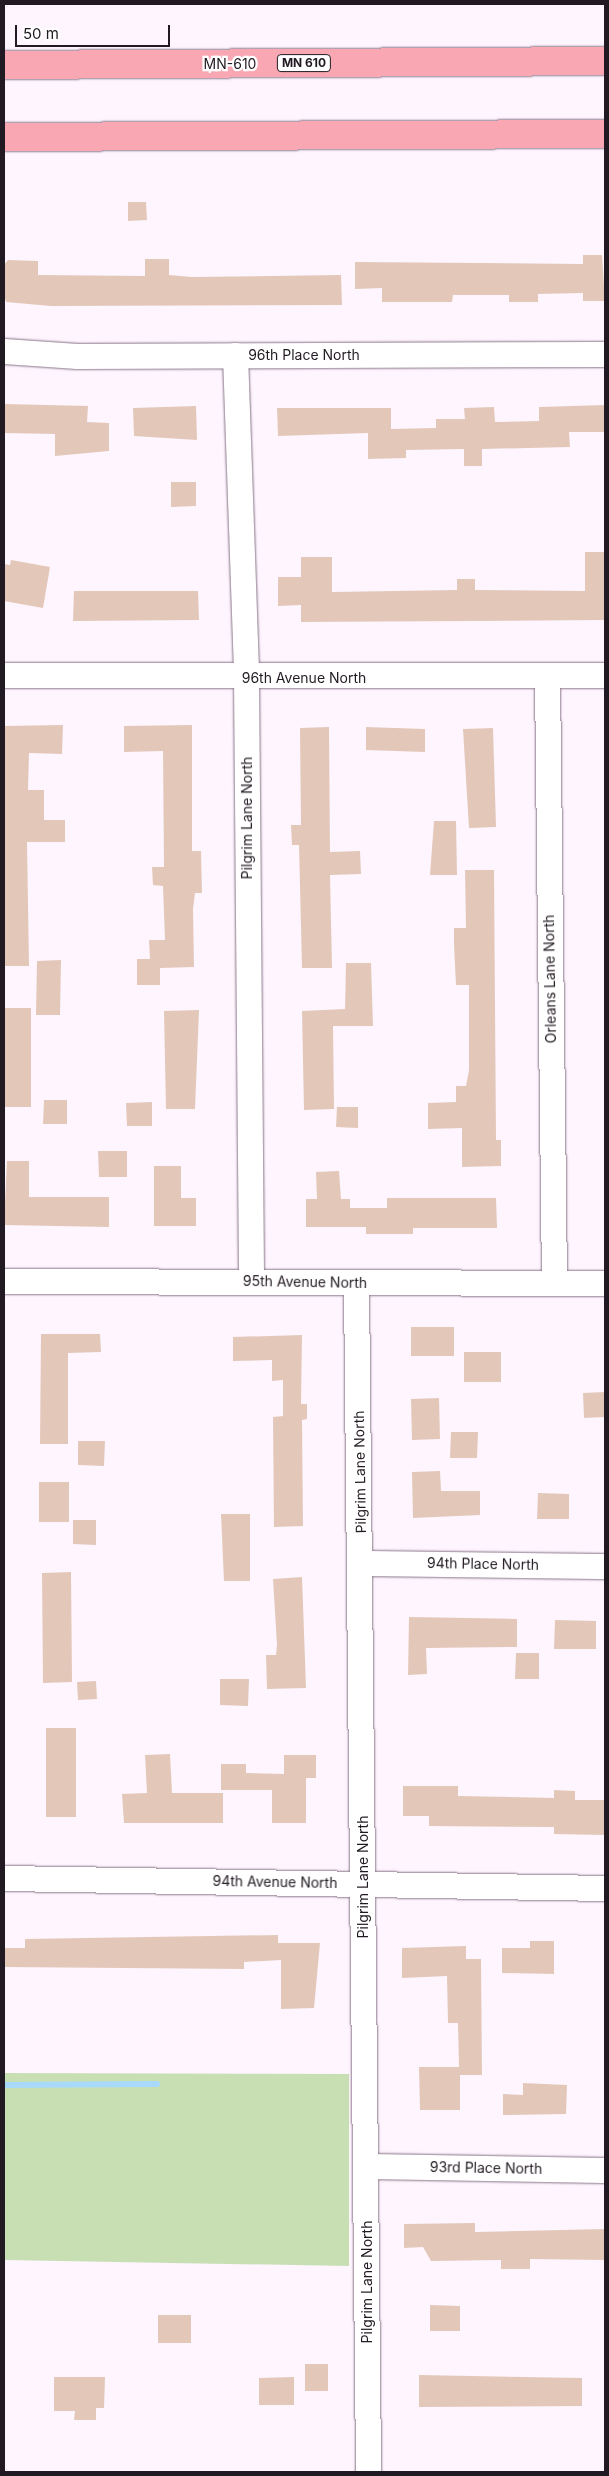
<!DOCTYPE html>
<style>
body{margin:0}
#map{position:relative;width:609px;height:2476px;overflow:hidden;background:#fef5fe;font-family:Inter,sans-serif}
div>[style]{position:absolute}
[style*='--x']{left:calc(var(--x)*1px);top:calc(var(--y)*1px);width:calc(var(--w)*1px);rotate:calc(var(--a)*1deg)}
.green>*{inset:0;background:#c8dfb4}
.stream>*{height:6px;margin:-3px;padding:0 3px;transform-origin:3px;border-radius:3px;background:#a8d9fa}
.building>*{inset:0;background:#e3c8b9}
.roads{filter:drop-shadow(0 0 1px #897588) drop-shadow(0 0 1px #897588)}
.minor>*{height:25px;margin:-12.5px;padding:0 12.5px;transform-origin:12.5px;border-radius:12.5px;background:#fff}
.motorway>*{height:28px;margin:-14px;padding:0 14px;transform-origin:14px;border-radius:14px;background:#f9a7b2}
span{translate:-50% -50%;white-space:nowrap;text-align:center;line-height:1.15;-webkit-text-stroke:4.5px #fff;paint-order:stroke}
.shield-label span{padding:1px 4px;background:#fff;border:1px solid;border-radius:4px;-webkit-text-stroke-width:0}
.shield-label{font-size:12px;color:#221a22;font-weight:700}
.street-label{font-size:14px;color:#221a22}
.frame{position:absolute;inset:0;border:5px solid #221a22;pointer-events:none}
.scale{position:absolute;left:15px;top:25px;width:155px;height:22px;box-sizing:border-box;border:2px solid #221a22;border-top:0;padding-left:6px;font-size:15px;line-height:18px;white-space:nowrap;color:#221a22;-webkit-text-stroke:4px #fff;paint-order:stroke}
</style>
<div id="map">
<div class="green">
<i style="clip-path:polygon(4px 2073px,349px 2074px,349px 2266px,4px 2260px)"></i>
</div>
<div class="stream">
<i style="--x:4;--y:2085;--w:153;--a:-0.4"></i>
</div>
<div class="building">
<i style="clip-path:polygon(128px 202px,146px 202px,147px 220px,128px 221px)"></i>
<i style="clip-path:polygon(583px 255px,602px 255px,605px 301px,583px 301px,583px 293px,538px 294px,538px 302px,509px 302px,509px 295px,453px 295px,452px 302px,382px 302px,382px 288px,355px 289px,355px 262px,583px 264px)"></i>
<i style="clip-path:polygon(145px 259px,169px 259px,169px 275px,192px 277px,341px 275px,342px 305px,51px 306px,6px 302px,4px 295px,4px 265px,8px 260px,38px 261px,38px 275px,145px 276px)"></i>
<i style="clip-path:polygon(4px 404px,88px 406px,87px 422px,109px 423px,109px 451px,55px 456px,55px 434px,4px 433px)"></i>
<i style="clip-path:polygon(605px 405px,605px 432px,569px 432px,570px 447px,482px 449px,482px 466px,464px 466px,464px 449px,406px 450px,406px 458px,368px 459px,368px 433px,278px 436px,277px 408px,391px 408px,391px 429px,436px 428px,436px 419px,465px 419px,464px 408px,494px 407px,495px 422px,539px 421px,539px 407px)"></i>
<i style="clip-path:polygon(196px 406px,197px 440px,134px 436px,133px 408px)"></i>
<i style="clip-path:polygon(171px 482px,196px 482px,196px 506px,171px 507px)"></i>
<i style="clip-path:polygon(585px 552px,605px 552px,605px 620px,301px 622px,301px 605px,278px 606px,278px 577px,301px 577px,301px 557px,332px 557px,332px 592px,457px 590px,457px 579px,475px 579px,475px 590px,585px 591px)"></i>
<i style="clip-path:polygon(11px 560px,50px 567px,43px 608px,4px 601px,4px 564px,10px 565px)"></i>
<i style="clip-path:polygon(74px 591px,198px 591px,199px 620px,73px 621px)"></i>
<i style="clip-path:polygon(63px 725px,62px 754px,29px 753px,28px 790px,44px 790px,44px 820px,65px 820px,65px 842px,27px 842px,29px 966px,4px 966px,4px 726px)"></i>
<i style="clip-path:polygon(192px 725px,192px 851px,201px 851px,202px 893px,195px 893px,193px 909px,194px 967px,160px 968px,160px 985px,137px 985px,137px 959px,150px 959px,149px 940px,165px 940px,163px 886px,153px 885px,152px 867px,164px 867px,163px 751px,124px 752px,124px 726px)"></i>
<i style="clip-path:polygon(329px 727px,330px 852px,360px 851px,361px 874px,330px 875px,332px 968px,302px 968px,299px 845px,292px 845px,291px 825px,301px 825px,300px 728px)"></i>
<i style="clip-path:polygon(366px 727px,425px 729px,425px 752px,366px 750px)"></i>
<i style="clip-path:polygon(493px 728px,496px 827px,469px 828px,463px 729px)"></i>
<i style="clip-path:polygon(434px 821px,456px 821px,457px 875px,430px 875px)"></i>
<i style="clip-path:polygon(465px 870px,494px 870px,496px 1140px,501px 1140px,501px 1166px,462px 1167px,462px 1128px,428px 1129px,428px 1103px,456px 1102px,456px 1086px,466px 1086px,469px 1070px,469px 985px,456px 985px,454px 945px,454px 928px,466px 928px)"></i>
<i style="clip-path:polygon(61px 960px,60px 1015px,36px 1015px,37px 961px)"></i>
<i style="clip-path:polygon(346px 963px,371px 963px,373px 1026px,333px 1026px,334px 1109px,304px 1110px,302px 1011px,345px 1009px)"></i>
<i style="clip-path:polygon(4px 1008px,31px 1008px,31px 1107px,4px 1107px)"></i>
<i style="clip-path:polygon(199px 1010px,195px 1109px,166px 1109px,164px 1011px)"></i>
<i style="clip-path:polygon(44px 1100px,67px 1100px,67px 1124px,43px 1124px)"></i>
<i style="clip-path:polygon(152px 1102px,152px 1126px,127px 1126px,126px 1103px)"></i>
<i style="clip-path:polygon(337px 1107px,358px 1107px,358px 1128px,336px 1127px)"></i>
<i style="clip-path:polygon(98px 1151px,127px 1151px,127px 1177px,99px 1177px)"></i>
<i style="clip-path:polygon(7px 1161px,29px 1161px,29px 1197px,109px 1197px,109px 1227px,4px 1225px)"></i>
<i style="clip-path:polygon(154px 1166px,181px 1166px,181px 1198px,196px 1198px,196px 1226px,154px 1226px)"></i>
<i style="clip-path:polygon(339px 1171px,341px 1199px,350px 1199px,350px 1208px,387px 1208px,387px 1198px,496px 1198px,497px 1228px,413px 1228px,413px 1234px,366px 1234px,366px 1227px,306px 1227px,306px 1199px,317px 1199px,316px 1172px)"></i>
<i style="clip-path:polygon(411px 1327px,454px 1327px,454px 1356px,411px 1356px)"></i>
<i style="clip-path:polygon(41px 1334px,100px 1334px,101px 1352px,68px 1353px,68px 1444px,40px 1444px)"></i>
<i style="clip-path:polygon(302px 1335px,301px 1404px,307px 1404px,307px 1419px,302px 1420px,303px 1526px,274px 1527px,273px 1417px,283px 1416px,283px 1380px,272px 1381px,272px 1360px,233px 1361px,233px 1337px)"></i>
<i style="clip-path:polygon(464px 1352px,501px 1352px,501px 1382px,464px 1382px)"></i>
<i style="clip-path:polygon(605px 1392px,605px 1417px,584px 1418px,583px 1393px)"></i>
<i style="clip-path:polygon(439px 1398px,440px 1439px,412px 1440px,411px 1399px)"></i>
<i style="clip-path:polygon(451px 1432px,478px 1432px,477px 1458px,450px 1458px)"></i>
<i style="clip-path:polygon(78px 1441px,105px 1441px,104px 1466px,78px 1465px)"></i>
<i style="clip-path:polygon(440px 1471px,441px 1491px,480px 1491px,480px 1515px,413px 1518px,412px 1472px)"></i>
<i style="clip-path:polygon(39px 1482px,69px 1482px,69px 1522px,39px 1522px)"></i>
<i style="clip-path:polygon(538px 1493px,569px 1494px,569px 1519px,537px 1519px)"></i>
<i style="clip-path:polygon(221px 1514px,250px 1514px,250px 1581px,224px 1581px)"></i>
<i style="clip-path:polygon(73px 1520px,96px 1520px,96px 1545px,73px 1544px)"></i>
<i style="clip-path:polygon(71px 1572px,72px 1682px,43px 1683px,42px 1573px)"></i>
<i style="clip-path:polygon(302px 1577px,306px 1688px,267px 1689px,266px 1655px,276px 1655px,277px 1645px,273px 1579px)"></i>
<i style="clip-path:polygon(409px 1617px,517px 1619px,517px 1647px,426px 1648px,427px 1674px,408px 1675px)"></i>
<i style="clip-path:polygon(555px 1620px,596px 1621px,596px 1649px,554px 1649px)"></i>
<i style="clip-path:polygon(516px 1653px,539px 1653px,539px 1679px,515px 1679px)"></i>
<i style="clip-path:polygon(220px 1679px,249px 1679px,248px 1706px,220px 1705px)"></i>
<i style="clip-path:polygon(96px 1681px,97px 1699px,78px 1700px,77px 1682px)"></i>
<i style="clip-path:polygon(46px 1728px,76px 1728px,76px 1817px,46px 1817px)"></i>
<i style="clip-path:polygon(170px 1754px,172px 1793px,223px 1793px,223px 1823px,124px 1823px,122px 1794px,147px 1793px,145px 1755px)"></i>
<i style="clip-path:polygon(284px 1755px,316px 1755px,316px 1778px,306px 1778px,306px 1823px,272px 1823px,272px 1790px,221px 1790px,221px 1764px,246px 1764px,246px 1773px,284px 1774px)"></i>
<i style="clip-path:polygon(403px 1786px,458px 1786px,458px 1796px,554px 1798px,554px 1790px,575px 1791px,575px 1800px,605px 1800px,605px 1835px,554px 1834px,554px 1827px,429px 1826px,429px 1816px,403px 1816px)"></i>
<i style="clip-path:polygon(278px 1935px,278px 1943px,320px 1943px,314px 2008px,281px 2009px,281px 1960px,244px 1962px,244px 1969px,4px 1967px,4px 1948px,25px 1948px,25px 1939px)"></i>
<i style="clip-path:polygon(530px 1941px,554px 1941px,554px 1974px,502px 1973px,502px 1948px,530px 1948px)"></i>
<i style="clip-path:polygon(466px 1946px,466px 1959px,481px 1959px,482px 2075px,460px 2075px,460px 2110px,420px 2110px,419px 2067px,459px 2067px,458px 2023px,448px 2023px,447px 1976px,402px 1978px,402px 1948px)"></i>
<i style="clip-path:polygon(523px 2083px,567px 2085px,566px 2114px,503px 2115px,503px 2094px,523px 2095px)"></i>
<i style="clip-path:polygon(475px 2223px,475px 2232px,605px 2229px,605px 2260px,530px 2259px,530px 2269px,501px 2269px,501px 2260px,431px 2261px,423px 2247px,404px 2248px,404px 2224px)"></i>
<i style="clip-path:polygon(430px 2305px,460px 2306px,460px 2331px,430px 2331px)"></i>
<i style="clip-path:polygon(158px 2315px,191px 2315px,191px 2343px,158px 2343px)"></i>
<i style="clip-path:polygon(305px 2364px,328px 2364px,328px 2391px,305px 2391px)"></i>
<i style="clip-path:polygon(419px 2375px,582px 2378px,582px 2406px,419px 2407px)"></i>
<i style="clip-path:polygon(54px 2377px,105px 2377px,104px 2408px,96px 2408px,96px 2420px,74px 2420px,75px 2411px,54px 2411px)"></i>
<i style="clip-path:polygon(294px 2377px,294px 2405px,259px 2405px,259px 2378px)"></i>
</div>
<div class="roads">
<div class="minor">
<i style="--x:4;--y:351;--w:73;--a:3.9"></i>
<i style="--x:77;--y:356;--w:528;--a:-0.22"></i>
<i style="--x:235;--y:355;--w:323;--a:88"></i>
<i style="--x:246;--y:678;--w:603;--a:89.52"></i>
<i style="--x:4;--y:675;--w:601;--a:0"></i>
<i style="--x:547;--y:676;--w:606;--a:89.34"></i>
<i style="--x:4;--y:1281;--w:601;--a:0.19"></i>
<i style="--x:356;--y:1282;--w:1190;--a:89.42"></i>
<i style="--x:361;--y:1563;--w:244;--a:0.7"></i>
<i style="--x:4;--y:1878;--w:601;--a:0.95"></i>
<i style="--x:367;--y:2166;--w:238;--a:1"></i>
</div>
<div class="motorway">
<i style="--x:4;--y:65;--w:601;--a:-0.38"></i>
<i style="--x:4;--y:137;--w:601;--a:-0.29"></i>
</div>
</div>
<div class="shield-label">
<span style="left:304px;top:63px">MN 610</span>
</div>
<div class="street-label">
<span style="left:230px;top:64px">MN-610</span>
<span style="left:304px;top:355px">96th Place North</span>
<span style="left:304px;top:678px">96th Avenue North</span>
<span style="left:247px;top:818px;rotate:-90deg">Pilgrim Lane North</span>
<span style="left:550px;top:979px;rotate:-91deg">Orleans Lane North</span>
<span style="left:305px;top:1282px;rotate:1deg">95th Avenue North</span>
<span style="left:360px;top:1472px;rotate:-91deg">Pilgrim Lane North</span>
<span style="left:483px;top:1564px;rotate:1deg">94th Place North</span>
<span style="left:363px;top:1877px;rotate:-90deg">Pilgrim Lane North</span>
<span style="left:275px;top:1882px;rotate:1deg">94th Avenue North</span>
<span style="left:486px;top:2168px;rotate:1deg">93rd Place North</span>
<span style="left:367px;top:2282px;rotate:-90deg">Pilgrim Lane North</span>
</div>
<div class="frame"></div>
<div class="scale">50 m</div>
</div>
